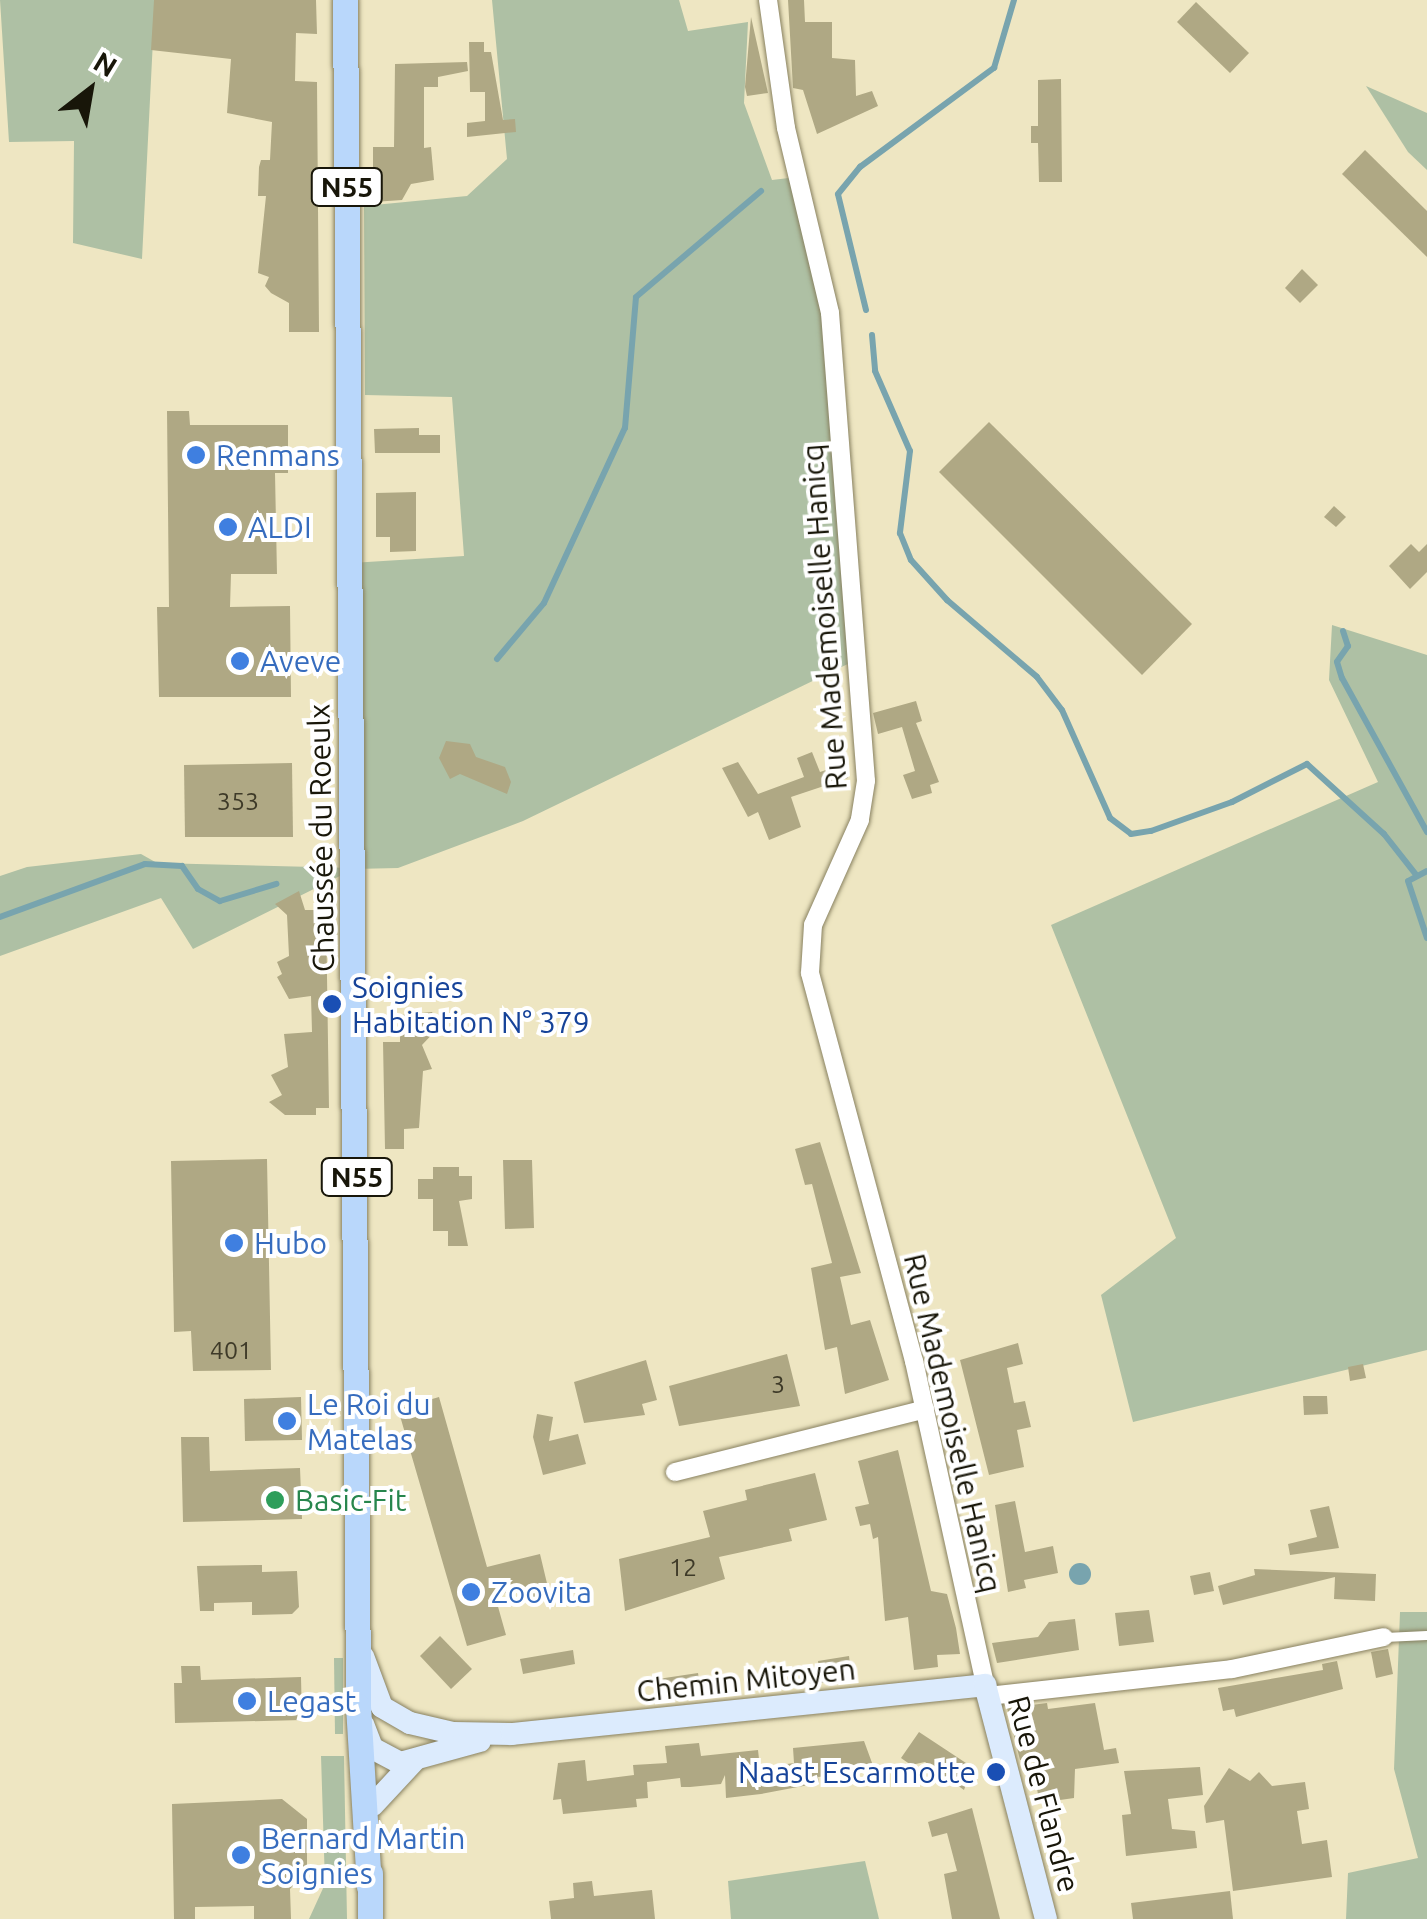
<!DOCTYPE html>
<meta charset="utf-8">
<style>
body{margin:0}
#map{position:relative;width:1427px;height:1919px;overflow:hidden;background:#eee6c2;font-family:Ubuntu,sans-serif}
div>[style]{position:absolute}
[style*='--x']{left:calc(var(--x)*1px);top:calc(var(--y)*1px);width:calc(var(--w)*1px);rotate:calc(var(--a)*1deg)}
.green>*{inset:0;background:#aec0a4}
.water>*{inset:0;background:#78a4ae}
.round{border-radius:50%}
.stream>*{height:6px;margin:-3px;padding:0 3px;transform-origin:3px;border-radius:3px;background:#78a4ae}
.building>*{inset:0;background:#afa884}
.roads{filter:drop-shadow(0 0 2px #888160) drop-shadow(0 0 2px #888160)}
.lane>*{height:9px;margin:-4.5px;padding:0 4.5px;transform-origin:4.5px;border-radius:4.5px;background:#fff}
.street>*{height:18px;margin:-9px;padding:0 9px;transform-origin:9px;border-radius:9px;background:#fff}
.secondary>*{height:22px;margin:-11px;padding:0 11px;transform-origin:11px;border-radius:11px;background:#dcebfd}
.primary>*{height:25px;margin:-12.5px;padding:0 12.5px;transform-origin:12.5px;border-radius:12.5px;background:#b9d7fb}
.dots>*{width:28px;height:28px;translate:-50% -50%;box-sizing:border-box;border:5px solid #fff;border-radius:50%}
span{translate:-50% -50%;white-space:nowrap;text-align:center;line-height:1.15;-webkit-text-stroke:8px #fff;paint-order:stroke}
.number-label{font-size:25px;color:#3e3a28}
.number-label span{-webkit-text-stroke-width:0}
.shield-label span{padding:2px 8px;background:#fff;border:2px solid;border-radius:8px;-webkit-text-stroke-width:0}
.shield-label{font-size:28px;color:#181609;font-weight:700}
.shop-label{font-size:30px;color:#366cbe}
.left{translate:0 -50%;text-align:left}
.street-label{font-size:30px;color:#181609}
.transit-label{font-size:30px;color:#164399}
.right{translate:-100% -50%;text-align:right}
.leisure-label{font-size:30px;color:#27864d}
.north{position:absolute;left:40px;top:40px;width:100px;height:100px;-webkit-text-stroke:8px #fff;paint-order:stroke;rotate:31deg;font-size:28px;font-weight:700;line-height:40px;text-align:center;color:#181609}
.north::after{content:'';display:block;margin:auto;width:35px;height:45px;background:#181609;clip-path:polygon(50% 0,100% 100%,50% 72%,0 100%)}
</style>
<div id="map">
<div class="green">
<i style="clip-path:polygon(0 0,155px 0,142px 259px,73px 243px,74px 141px,9px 142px)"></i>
<i style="clip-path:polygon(492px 0,679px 0,688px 31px,748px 22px,744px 103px,772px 180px,797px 177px,826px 291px,856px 660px,523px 821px,398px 868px,354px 869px,193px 949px,161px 898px,0 956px,0 876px,27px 867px,141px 854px,157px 863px,354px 868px,351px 563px,464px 556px,452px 397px,365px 395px,364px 206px,467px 196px,507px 159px)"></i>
<i style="clip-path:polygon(1366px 86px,1427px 113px,1427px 170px,1408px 152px)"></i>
<i style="clip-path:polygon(1332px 625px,1427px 655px,1427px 1350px,1133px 1422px,1101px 1295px,1176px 1238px,1051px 925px,1378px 782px,1329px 680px)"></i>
<i style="clip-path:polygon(1400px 1612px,1427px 1612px,1427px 1919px,1346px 1919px,1348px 1873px,1418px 1858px,1394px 1769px)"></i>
<i style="clip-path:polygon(343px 1658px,343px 1734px,335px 1734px,334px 1658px)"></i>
<i style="clip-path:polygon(321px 1756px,344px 1756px,347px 1919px,309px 1919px,325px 1884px)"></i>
<i style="clip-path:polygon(865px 1861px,879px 1919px,731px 1919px,728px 1881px)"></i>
</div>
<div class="water">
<i class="round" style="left:1069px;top:1563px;width:22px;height:22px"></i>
</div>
<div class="stream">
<i style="--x:866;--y:310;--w:119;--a:-103.6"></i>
<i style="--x:838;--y:194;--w:35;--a:-51"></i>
<i style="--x:860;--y:167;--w:167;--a:-36.5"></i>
<i style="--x:994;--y:68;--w:71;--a:-73.6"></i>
<i style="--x:872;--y:335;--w:36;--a:85"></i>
<i style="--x:875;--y:371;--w:87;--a:66.4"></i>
<i style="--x:910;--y:451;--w:83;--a:97"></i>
<i style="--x:900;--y:533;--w:29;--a:68"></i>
<i style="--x:911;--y:560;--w:54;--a:48"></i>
<i style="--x:947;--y:600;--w:118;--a:40.5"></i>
<i style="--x:1037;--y:677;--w:41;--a:52.9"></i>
<i style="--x:1062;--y:710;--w:118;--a:66"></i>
<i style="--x:1110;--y:818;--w:26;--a:37"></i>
<i style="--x:1131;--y:834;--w:20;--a:-9"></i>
<i style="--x:1151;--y:831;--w:86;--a:-19.7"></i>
<i style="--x:1232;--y:802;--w:84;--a:-26.9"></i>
<i style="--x:1307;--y:764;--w:104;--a:42.3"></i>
<i style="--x:1384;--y:834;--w:53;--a:51.8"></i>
<i style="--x:1343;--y:631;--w:16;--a:72"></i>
<i style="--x:1348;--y:646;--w:19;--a:125"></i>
<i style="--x:1337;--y:662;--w:17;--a:73"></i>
<i style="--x:1342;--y:678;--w:176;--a:61.1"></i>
<i style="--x:497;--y:659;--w:73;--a:-50"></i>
<i style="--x:544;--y:603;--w:193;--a:-65.2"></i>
<i style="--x:625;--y:428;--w:131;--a:-85.2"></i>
<i style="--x:636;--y:297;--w:164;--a:-40.3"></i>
<i style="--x:1427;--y:871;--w:21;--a:152"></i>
<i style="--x:1408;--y:881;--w:60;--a:71.6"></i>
<i style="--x:0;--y:917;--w:154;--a:-20.1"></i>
<i style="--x:145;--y:864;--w:37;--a:3"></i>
<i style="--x:182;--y:866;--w:28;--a:55"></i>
<i style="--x:198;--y:889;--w:25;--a:29"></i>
<i style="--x:220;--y:901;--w:59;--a:-16.9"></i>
</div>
<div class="building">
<i style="clip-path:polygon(154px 0,316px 0,317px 34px,296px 33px,295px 81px,317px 82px,319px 332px,289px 332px,289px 303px,271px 293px,265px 286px,269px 277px,258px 273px,266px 196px,258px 196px,259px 167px,261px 160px,270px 160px,272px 122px,227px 113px,231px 59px,151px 50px)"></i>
<i style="clip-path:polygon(788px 0,804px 0,805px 22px,832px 22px,832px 58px,855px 60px,856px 96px,872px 91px,878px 106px,817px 134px,803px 90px,793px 88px)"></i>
<i style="clip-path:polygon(1196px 2px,1249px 53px,1230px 73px,1177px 22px)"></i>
<i style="clip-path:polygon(751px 17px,768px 93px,747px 96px,745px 87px)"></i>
<i style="clip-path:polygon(469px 42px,484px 42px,484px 52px,491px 52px,503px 120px,515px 119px,516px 132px,467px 137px,467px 123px,485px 121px,485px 92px,470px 92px)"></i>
<i style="clip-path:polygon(467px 62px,468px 71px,438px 77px,438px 87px,424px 87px,424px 148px,431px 147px,434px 180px,411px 184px,402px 200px,373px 202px,373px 147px,394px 147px,395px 64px)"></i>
<i style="clip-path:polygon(1061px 79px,1062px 182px,1039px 182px,1038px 143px,1031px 143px,1031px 126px,1038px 126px,1038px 80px)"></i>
<i style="clip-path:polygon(1365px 150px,1427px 211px,1427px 257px,1342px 174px)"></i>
<i style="clip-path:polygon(1302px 269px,1318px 285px,1300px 303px,1285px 288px)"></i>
<i style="clip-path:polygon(167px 411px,189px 411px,190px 425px,288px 425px,288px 473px,275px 473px,277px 574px,231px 574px,230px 607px,290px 606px,291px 697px,159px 697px,157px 607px,169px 607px)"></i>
<i style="clip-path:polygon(989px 422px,1192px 624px,1142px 675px,939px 472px)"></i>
<i style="clip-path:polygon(419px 428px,419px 435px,440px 435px,440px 453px,375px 453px,374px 429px)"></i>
<i style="clip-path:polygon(416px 492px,416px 551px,390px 552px,390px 537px,376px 537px,376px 493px)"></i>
<i style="clip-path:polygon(1334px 506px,1346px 517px,1336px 527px,1324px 517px)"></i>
<i style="clip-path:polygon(1411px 544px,1419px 552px,1427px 544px,1427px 572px,1410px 589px,1389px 566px)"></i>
<i style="clip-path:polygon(916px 701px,922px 721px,916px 723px,939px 782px,930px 785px,932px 793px,912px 799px,903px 775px,915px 771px,902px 727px,878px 734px,873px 713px)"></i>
<i style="clip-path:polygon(446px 741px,470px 744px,476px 757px,505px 767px,511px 782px,507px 794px,460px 774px,450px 779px,439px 758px)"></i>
<i style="clip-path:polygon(812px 752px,820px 772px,844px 764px,848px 778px,791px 797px,801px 827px,769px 840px,758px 812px,748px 817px,722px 768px,738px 762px,758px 794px,804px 777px,797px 758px)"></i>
<i style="clip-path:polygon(292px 763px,293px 837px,185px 837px,184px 765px)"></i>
<i style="clip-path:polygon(299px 891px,305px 910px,326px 910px,329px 1108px,316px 1108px,316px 1115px,285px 1115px,269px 1102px,282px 1095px,271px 1075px,288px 1067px,284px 1034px,312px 1032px,311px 996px,289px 999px,277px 977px,282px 974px,277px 962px,289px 956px,287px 915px,275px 904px)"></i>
<i style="clip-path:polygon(432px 1012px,440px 1026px,422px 1045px,432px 1069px,423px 1071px,419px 1128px,404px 1129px,404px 1149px,385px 1149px,383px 1042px,400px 1042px,400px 1015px)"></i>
<i style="clip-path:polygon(820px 1142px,861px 1273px,840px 1277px,851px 1325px,870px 1320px,889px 1380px,845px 1394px,837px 1347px,825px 1350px,811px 1268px,832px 1263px,812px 1184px,805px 1185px,795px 1149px)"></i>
<i style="clip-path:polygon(267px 1159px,271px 1370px,193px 1371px,191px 1331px,174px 1332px,171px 1161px)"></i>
<i style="clip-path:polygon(503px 1160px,532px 1160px,534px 1228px,505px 1229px)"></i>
<i style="clip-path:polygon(433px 1167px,459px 1167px,459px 1176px,472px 1176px,472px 1199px,459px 1201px,468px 1246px,448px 1246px,448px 1231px,433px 1231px,433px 1199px,418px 1199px,418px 1179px,433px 1179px)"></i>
<i style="clip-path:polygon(1018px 1343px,1023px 1364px,1007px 1368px,1014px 1403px,1025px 1401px,1031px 1427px,1017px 1430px,1024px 1467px,989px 1475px,960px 1360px)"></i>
<i style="clip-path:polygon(787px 1354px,800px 1406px,679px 1426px,669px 1386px)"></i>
<i style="clip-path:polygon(646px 1360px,657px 1400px,642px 1404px,645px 1415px,584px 1423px,574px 1382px)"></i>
<i style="clip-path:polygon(1363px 1364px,1366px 1378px,1350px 1381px,1348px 1367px)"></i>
<i style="clip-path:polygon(1303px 1396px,1327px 1396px,1328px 1414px,1304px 1415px)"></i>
<i style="clip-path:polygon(301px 1397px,302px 1440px,245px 1441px,244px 1399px)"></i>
<i style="clip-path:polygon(439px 1397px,487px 1567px,540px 1554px,550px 1596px,529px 1602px,526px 1587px,495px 1596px,506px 1635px,467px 1646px,398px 1409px)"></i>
<i style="clip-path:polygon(537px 1414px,553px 1417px,549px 1441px,578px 1434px,586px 1464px,543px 1475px,533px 1437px)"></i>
<i style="clip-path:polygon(181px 1437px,209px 1437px,210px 1471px,300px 1468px,302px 1519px,183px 1522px)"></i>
<i style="clip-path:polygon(898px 1450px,931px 1591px,947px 1594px,956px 1628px,960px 1654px,937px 1655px,938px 1667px,914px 1670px,908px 1617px,885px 1621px,878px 1537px,873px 1539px,870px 1524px,860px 1526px,855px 1507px,869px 1504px,858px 1461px)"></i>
<i style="clip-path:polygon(815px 1473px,827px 1520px,789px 1529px,792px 1541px,719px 1557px,725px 1579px,625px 1611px,619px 1559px,710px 1537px,703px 1511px,747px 1500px,745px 1490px)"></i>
<i style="clip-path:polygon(1015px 1501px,1025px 1552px,1053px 1546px,1058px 1573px,1024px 1580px,1026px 1588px,1008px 1592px,995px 1505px)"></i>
<i style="clip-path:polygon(1329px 1506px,1339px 1548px,1290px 1555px,1288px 1544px,1317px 1537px,1310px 1510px)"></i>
<i style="clip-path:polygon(262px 1565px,262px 1572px,297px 1571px,299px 1607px,292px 1614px,252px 1615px,252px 1602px,214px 1603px,214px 1611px,200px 1611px,197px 1566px)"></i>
<i style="clip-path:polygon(1254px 1569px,1376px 1574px,1375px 1601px,1334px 1599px,1335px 1577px,1223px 1605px,1218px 1586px,1255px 1575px)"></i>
<i style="clip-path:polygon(1210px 1572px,1214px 1591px,1194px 1595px,1190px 1576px)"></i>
<i style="clip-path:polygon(1149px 1610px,1154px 1642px,1119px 1646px,1115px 1613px)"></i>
<i style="clip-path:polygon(1075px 1619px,1079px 1650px,997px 1663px,992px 1643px,1038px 1637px,1049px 1622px)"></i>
<i style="clip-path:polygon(440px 1636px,472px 1669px,451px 1689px,420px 1656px)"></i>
<i style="clip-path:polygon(1388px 1649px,1393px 1674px,1376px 1678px,1371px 1652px)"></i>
<i style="clip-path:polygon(573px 1650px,575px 1664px,523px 1674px,520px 1659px)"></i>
<i style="clip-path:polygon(849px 1656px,852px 1680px,821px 1683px,818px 1661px)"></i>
<i style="clip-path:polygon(1337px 1661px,1343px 1689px,1236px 1717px,1234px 1709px,1223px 1711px,1218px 1688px,1323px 1670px,1322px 1664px)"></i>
<i style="clip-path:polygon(181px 1666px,200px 1666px,201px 1680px,301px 1677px,302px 1720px,175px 1723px,174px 1683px,182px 1683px)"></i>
<i style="clip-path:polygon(698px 1673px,702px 1697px,660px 1702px,658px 1679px)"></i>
<i style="clip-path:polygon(1047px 1703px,1048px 1709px,1095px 1703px,1104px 1750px,1116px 1748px,1119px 1763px,1075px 1769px,1074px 1798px,1039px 1803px,1033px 1757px,1020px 1760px,1007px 1708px)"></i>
<i style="clip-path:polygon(919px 1732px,972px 1767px,964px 1790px,925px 1762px,911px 1765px,901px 1758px)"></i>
<i style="clip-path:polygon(864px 1741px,875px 1771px,818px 1777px,819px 1783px,761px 1794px,726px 1798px,725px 1775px,721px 1784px,690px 1787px,681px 1787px,680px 1778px,647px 1782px,648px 1798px,636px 1799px,637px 1807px,563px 1814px,561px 1799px,553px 1800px,558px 1763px,585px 1760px,587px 1781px,634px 1775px,633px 1765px,667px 1763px,665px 1746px,699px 1743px,701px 1756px,758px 1750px,760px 1768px,794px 1763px,793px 1748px)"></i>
<i style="clip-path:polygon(1200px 1767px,1203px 1795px,1168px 1799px,1172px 1829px,1195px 1831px,1197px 1848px,1126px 1856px,1122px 1815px,1131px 1814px,1124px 1771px)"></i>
<i style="clip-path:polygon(1229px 1768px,1250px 1781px,1259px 1772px,1272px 1786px,1305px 1782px,1309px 1809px,1297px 1811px,1302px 1844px,1327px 1840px,1332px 1877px,1233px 1891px,1224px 1820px,1206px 1823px,1204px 1806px)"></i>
<i style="clip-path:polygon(282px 1799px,307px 1819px,307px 1871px,290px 1889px,291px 1919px,254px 1919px,254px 1906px,195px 1907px,195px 1919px,174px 1919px,172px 1804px)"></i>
<i style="clip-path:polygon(972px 1808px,988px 1871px,1000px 1919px,952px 1919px,944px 1874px,957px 1871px,947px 1833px,932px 1837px,928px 1822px)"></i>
<i style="clip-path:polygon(592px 1881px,594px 1896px,652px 1890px,655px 1919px,551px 1919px,549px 1901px,574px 1898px,573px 1883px)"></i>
<i style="clip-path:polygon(1230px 1891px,1233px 1919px,1133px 1919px,1131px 1903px)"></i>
</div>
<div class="roads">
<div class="lane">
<i style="--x:1384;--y:1637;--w:43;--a:-2.7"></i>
</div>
<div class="street">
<i style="--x:768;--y:0;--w:129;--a:82"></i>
<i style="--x:786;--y:128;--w:190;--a:76.6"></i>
<i style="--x:830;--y:313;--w:469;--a:85.6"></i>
<i style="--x:866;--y:781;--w:39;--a:99"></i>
<i style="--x:860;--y:820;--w:115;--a:114.1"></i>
<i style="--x:813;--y:925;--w:48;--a:93.6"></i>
<i style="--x:810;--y:973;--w:402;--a:75"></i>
<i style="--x:914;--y:1361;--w:332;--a:77.6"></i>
<i style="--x:675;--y:1472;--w:258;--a:-14.1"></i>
<i style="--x:988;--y:1696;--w:245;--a:-6.3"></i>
<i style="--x:1232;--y:1669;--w:155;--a:-11.9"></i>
</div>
<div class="secondary">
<i style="--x:363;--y:1656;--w:54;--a:69.6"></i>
<i style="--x:382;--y:1707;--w:32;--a:30"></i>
<i style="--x:410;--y:1723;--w:44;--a:13.1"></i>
<i style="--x:453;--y:1733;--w:59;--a:1"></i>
<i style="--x:512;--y:1734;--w:476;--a:-5.9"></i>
<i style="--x:985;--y:1685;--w:242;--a:75.4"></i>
<i style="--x:363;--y:1724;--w:26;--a:69"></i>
<i style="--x:372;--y:1748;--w:32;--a:28"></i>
<i style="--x:400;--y:1763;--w:83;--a:-15.4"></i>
<i style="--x:373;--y:1805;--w:60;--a:-47"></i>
</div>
<div class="primary">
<i style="--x:345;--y:0;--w:1706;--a:89.56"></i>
<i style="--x:358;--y:1706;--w:181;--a:86.5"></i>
<i style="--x:370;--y:1873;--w:46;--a:90"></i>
</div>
</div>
<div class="dots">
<i style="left:196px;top:455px;background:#3f7fe0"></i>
<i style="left:228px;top:527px;background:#3f7fe0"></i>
<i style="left:240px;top:661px;background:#3f7fe0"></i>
<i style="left:332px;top:1004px;background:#1a4fb4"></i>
<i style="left:234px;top:1243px;background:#3f7fe0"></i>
<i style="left:287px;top:1421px;background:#3f7fe0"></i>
<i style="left:275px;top:1500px;background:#2e9e5b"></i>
<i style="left:471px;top:1592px;background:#3f7fe0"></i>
<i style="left:247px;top:1701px;background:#3f7fe0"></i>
<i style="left:996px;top:1772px;background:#1a4fb4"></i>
<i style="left:241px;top:1855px;background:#3f7fe0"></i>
</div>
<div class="number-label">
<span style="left:238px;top:801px">353</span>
<span style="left:231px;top:1350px">401</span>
<span style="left:778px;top:1384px">3</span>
<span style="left:683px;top:1567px">12</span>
</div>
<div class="shield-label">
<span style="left:347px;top:187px">N55</span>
<span style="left:357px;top:1177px">N55</span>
</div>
<div class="shop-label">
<span class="left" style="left:216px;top:455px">Renmans</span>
<span class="left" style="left:248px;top:527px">ALDI</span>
<span class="left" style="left:260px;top:661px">Aveve</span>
<span class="left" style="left:254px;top:1243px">Hubo</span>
<span class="left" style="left:307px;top:1421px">Le Roi du<br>Matelas</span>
<span class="left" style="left:491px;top:1592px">Zoovita</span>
<span class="left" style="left:267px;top:1701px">Legast</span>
<span class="left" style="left:261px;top:1855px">Bernard Martin<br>Soignies</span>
</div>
<div class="street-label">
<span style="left:824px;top:617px;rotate:-94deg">Rue Mademoiselle Hanicq</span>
<span style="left:321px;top:838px;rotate:-91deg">Chaussée du Roeulx</span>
<span style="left:953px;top:1423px;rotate:77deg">Rue Mademoiselle Hanicq</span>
<span style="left:746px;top:1680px;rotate:-6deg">Chemin Mitoyen</span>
<span style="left:1044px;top:1794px;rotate:75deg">Rue de Flandre</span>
</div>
<div class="transit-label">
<span class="left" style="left:352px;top:1004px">Soignies<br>Habitation N° 379</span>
<span class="right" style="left:976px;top:1772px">Naast Escarmotte</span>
</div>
<div class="leisure-label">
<span class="left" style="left:295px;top:1500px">Basic-Fit</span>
</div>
<div class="north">N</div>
</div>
